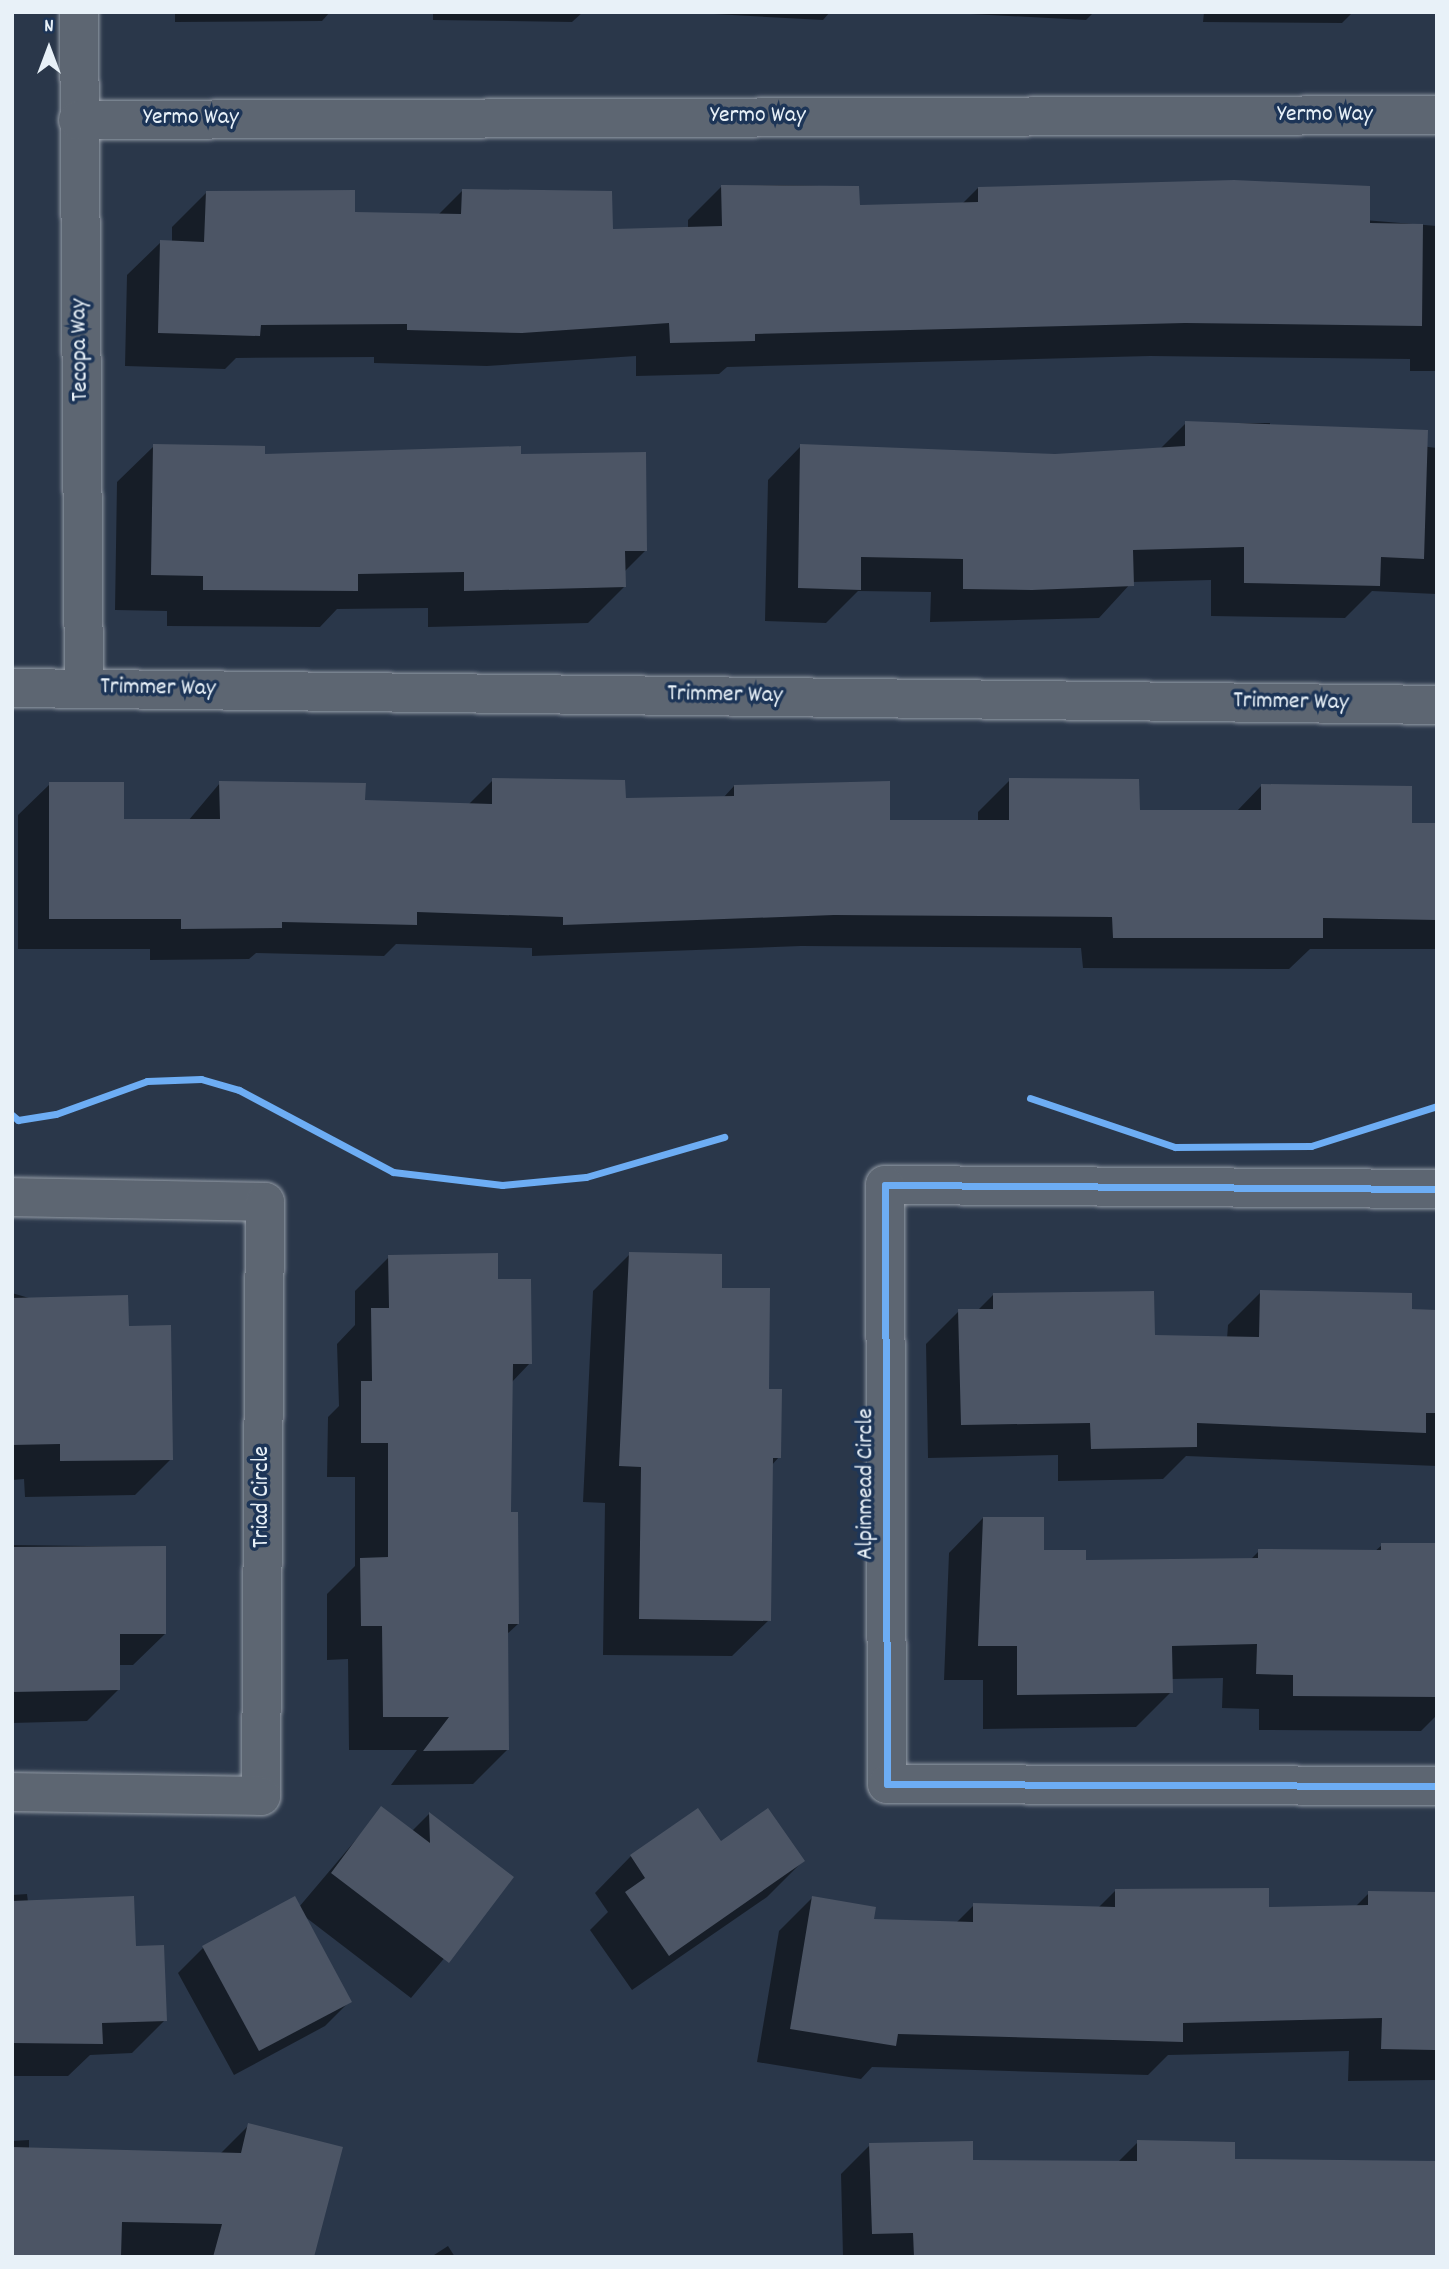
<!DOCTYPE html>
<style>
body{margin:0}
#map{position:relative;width:1449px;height:2269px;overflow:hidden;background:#2a374a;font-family:Dekko,sans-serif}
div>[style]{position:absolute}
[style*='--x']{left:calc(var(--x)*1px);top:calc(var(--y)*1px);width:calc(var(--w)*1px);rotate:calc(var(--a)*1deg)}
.shadow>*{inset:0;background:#0007}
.building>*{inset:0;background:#4c5565}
.roads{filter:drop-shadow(0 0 2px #959da7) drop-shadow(0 0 2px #959da7)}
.street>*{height:38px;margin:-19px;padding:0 19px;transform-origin:19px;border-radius:19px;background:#5d6672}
.cycleway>*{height:7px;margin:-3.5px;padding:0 3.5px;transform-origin:3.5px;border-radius:3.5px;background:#6dadf4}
span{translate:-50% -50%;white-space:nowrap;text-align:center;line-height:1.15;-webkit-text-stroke:7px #1d3557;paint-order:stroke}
.street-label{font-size:24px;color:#e8f1f8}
.frame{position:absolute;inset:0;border:14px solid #e8f1f8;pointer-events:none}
.north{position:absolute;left:14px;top:14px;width:70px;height:70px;-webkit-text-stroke:5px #1d3557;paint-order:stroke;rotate:0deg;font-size:19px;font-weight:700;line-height:28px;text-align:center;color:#e8f1f8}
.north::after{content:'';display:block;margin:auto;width:24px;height:32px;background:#e8f1f8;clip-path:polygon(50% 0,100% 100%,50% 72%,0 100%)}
</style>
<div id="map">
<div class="shadow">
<i style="clip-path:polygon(175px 12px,330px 12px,322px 21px,175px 22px)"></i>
<i style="clip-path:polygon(433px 12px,583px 12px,572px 22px,433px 20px)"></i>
<i style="clip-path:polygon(678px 12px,830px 12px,823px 20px)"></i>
<i style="clip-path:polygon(933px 12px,1094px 12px,1086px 20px)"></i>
<i style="clip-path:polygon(1204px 12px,1353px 12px,1342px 23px,1203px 22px)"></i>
<i style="clip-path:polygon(781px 185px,858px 187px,859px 206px,962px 204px,978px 188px,1437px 226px,1437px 371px,1410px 371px,1410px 359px,1150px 356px,727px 367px,719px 374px,636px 376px,636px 356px,487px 366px,374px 363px,374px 357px,236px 358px,225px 369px,125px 366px,127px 275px,161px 242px,172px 242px,172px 227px,206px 193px,354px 213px,438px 215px,462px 191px,612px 231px,688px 228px,688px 220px,722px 186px)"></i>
<i style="clip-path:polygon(1186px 423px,1270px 423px,1270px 428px,1437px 448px,1437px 620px,1436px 594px,1372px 591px,1345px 618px,1211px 616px,1211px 580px,1132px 582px,1099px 618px,930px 622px,931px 592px,858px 591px,826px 623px,765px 621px,768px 480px,801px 446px,1055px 456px,1159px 450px)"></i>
<i style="clip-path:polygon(154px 446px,264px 455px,519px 456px,646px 550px,624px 572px,624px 587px,588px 623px,428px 627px,428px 608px,337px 609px,320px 627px,167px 626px,167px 611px,115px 610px,117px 482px)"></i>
<i style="clip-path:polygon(493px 780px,624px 800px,723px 798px,734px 786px,888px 822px,978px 822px,978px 812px,1010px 780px,1138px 812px,1236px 812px,1262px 785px,1410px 824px,1437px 825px,1437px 949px,1310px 949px,1289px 969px,1083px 968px,1081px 948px,801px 946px,532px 956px,532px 948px,396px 944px,384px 956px,256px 953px,249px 959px,150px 960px,150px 949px,18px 949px,18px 815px,50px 784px,122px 821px,188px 821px,220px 783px,363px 802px,468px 805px)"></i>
<i style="clip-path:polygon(630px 1254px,720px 1289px,779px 1457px,771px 1466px,769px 1620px,732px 1656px,603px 1655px,605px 1503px,583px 1502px,593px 1291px)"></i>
<i style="clip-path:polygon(389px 1257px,496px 1280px,530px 1363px,511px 1383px,509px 1514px,518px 1624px,506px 1635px,508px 1749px,473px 1784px,391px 1785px,417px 1750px,349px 1750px,348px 1659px,327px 1660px,327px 1594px,355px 1566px,355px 1477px,327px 1477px,328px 1417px,339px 1406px,337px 1344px,355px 1325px,355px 1291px)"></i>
<i style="clip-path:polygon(1261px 1292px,1437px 1312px,1437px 1466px,1186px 1456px,1163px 1479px,1058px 1481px,1058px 1455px,928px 1458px,926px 1344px,959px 1311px,977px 1311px,993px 1295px,1154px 1337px,1227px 1339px,1228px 1325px)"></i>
<i style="clip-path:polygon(12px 1293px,127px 1327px,171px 1459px,135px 1495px,25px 1497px,24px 1479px,12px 1480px)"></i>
<i style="clip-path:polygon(983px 1518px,1042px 1552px,1085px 1562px,1250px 1560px,1259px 1551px,1374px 1552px,1382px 1545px,1437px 1545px,1437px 1715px,1421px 1731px,1259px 1730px,1259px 1709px,1222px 1708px,1223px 1678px,1171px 1679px,1171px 1692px,1136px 1727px,983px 1729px,983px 1680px,944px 1680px,949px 1553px)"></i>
<i style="clip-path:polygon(12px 1545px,164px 1547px,165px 1634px,133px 1665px,118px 1665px,118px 1690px,87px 1721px,12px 1723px)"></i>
<i style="clip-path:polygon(382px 1809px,412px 1831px,429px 1814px,512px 1877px,411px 1998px,304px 1916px,350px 2001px,325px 2026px,234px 2075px,178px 1973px,203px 1948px,299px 1907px)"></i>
<i style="clip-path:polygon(698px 1810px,720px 1843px,803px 1861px,767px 1897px,632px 1990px,590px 1930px,608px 1912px,595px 1893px,631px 1856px)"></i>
<i style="clip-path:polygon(1116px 1890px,1268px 1908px,1355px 1907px,1369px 1893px,1437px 1894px,1437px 2080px,1348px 2081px,1349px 2051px,1168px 2055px,1148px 2075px,872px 2067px,861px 2079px,757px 2062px,779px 1931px,812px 1898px,872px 1921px,956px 1923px,974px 1905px,1098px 1908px)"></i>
<i style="clip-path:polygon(27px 1894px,28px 1902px,165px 2020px,132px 2053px,90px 2055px,68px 2076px,12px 2076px,12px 1895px)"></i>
<i style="clip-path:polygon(249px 2125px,312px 2257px,12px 2257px,12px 2141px,29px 2140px,29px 2149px,220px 2154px)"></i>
<i style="clip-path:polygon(1138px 2142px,1233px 2161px,1437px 2257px,843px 2257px,841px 2174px,870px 2145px,971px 2162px,1117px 2163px)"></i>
<i style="clip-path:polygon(448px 2246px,455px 2257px,431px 2257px)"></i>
</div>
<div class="building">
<i style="clip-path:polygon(1234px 180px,1370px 186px,1370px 223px,1423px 224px,1422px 326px,1185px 323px,755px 334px,755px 341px,670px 343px,669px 323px,522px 333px,407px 330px,407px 324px,261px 325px,260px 336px,158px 333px,160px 240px,204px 242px,206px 191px,355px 190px,355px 212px,461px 214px,462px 189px,612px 191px,613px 229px,722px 226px,721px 185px,859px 186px,860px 205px,978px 202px,978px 187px)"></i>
<i style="clip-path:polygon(1185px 421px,1428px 430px,1424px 559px,1381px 557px,1380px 586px,1244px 583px,1244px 547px,1133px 550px,1134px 586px,1032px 590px,963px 589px,963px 559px,861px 557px,861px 590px,798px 588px,800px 444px,1055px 454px,1185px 446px)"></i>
<i style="clip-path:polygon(153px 444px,265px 446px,265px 454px,521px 446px,521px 454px,646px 452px,647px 551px,625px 551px,626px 587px,464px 591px,464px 572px,358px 574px,358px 591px,203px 590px,203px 576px,151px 575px)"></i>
<i style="clip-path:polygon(492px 778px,625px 780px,626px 798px,734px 796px,734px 785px,890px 781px,890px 820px,1009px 820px,1009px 778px,1139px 779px,1140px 810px,1261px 810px,1261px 784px,1412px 786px,1412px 823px,1437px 823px,1437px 920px,1323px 918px,1323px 938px,1113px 938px,1112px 917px,834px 915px,563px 925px,563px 917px,417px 912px,417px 925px,282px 922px,282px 928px,181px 929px,181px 919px,49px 919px,49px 782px,124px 782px,124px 819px,220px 819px,219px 781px,366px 783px,365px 800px,492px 804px)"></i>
<i style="clip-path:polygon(629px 1252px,722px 1254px,722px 1288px,770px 1288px,769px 1389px,782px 1389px,781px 1458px,773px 1458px,771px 1621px,639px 1619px,641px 1467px,619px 1466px)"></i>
<i style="clip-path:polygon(498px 1253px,498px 1279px,531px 1279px,532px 1364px,513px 1364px,511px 1512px,518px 1512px,519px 1624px,508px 1624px,509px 1750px,423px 1751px,449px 1717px,383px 1717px,382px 1626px,361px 1626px,360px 1558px,388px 1557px,388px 1443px,361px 1443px,361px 1381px,372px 1381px,371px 1308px,389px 1308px,388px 1255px)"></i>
<i style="clip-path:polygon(1260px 1290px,1412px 1293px,1412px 1309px,1437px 1310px,1437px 1413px,1426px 1413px,1426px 1433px,1197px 1423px,1197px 1447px,1091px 1449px,1090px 1423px,961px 1425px,958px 1309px,993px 1309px,993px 1293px,1154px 1291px,1155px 1335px,1259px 1337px)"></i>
<i style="clip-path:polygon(128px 1295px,129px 1326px,171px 1325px,173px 1460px,60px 1461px,60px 1444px,12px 1445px,12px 1298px)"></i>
<i style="clip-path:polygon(983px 1517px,1044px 1517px,1044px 1550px,1086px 1550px,1086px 1560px,1258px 1558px,1258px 1549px,1381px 1550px,1381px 1543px,1437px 1543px,1437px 1697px,1293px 1696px,1293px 1675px,1256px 1674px,1257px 1644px,1172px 1646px,1173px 1693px,1017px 1695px,1017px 1646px,978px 1646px)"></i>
<i style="clip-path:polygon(166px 1546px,166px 1634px,120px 1634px,120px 1690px,12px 1692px,12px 1547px)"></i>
<i style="clip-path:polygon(381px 1806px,430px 1843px,429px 1812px,514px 1877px,449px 1963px,331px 1873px)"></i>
<i style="clip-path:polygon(698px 1808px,721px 1841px,768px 1808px,805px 1861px,669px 1956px,625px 1892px,645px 1878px,630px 1855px)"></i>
<i style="clip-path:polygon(1269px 1888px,1269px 1907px,1368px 1905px,1368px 1891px,1437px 1892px,1435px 2050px,1381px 2049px,1382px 2018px,1183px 2023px,1183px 2042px,898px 2034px,896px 2046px,790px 2029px,812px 1896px,876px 1907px,874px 1919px,973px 1922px,973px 1903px,1115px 1907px,1115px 1889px)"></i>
<i style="clip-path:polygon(134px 1896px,136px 1946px,164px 1945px,167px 2021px,102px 2023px,103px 2044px,12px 2043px,12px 1901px)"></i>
<i style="clip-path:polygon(295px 1896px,352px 2002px,259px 2051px,202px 1946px)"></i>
<i style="clip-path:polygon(248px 2123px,343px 2147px,314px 2257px,213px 2257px,222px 2224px,122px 2222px,121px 2257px,12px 2257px,12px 2147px,241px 2153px)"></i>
<i style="clip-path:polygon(1137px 2140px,1235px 2142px,1235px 2159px,1437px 2161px,1437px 2257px,914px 2257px,913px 2233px,872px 2234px,869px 2143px,973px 2141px,973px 2160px,1137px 2161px)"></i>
</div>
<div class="roads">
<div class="street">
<i style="--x:79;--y:12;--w:676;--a:89.58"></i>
<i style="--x:78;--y:120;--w:1359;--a:-0.21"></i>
<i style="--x:12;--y:688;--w:1425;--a:0.68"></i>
<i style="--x:1437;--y:1189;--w:552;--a:-179.58"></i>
<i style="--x:885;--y:1185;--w:599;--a:89.81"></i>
<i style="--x:887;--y:1784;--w:550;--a:0.21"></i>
<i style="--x:12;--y:1197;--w:253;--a:1.1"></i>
<i style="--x:265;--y:1202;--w:594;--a:90.39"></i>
<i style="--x:261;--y:1796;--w:249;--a:-179.1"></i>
</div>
</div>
<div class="cycleway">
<i style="--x:1030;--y:1098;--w:153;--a:18.7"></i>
<i style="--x:1175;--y:1147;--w:136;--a:-0.4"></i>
<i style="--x:1311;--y:1146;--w:132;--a:-17.6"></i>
<i style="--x:12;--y:1115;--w:8;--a:40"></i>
<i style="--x:18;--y:1120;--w:38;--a:-9"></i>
<i style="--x:56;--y:1114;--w:97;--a:-19.9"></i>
<i style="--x:147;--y:1081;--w:54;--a:-2.1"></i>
<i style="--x:201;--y:1079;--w:40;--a:16"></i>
<i style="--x:239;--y:1090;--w:174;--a:28"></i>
<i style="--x:393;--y:1172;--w:110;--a:6.8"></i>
<i style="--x:502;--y:1185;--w:84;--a:-5.4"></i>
<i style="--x:586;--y:1177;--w:144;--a:-16.2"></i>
<i style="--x:1437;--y:1189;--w:552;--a:-179.58"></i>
<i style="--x:885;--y:1185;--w:599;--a:89.81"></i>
<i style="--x:887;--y:1784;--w:550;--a:0.21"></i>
</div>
<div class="street-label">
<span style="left:1325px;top:116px">Yermo Way</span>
<span style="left:758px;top:117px">Yermo Way</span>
<span style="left:191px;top:119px">Yermo Way</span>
<span style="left:81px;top:350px;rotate:-91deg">Tecopa Way</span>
<span style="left:158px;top:689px;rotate:1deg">Trimmer Way</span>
<span style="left:725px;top:696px;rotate:1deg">Trimmer Way</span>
<span style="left:1291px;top:703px;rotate:1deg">Trimmer Way</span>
<span style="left:867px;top:1484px;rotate:-90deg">Alpinmead Circle</span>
<span style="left:263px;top:1497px;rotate:-90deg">Triad Circle</span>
</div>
<div class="frame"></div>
<div class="north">N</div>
</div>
